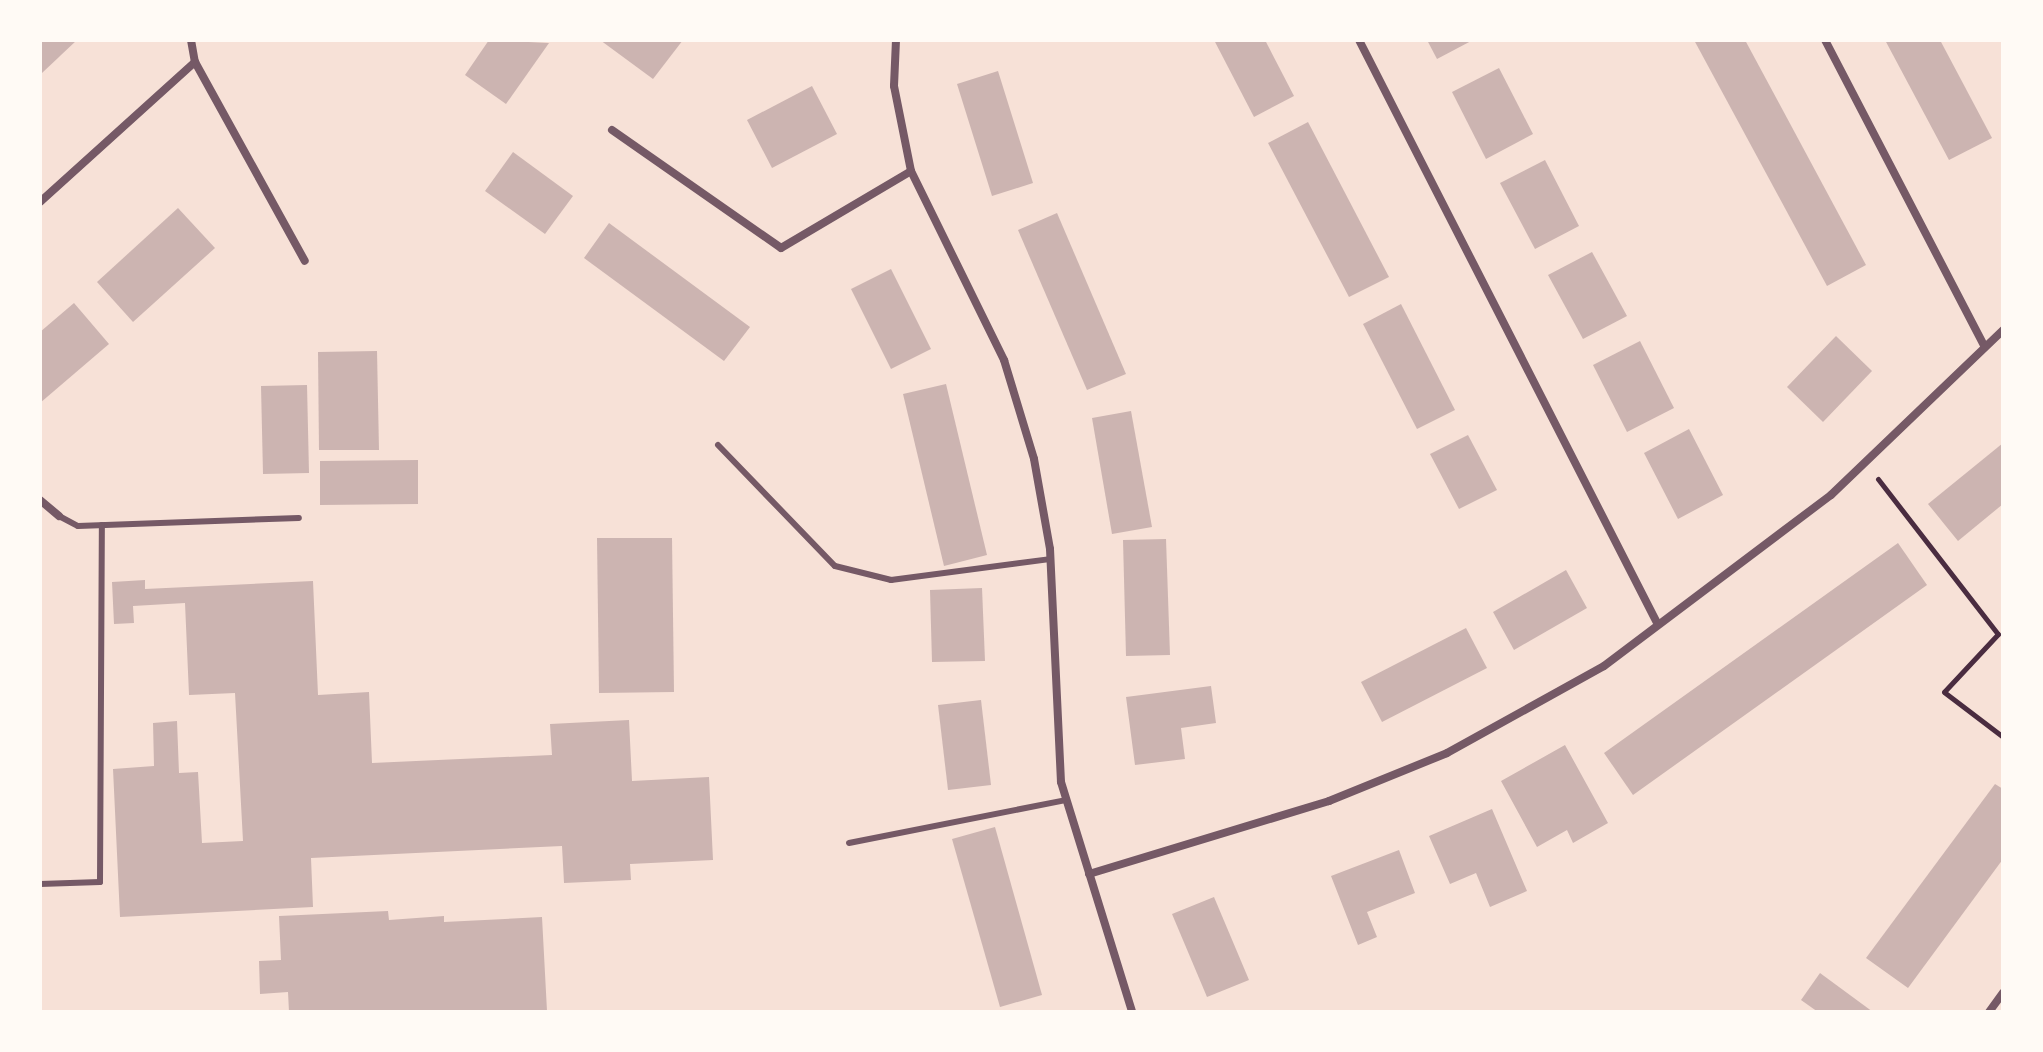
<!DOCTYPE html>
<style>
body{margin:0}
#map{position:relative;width:2043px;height:1052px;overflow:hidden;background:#f7e1d7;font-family:"Noto Sans",sans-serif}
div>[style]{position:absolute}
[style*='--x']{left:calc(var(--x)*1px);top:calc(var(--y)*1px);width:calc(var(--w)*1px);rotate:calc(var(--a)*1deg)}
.building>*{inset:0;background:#ccb4b1}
.path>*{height:5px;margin:-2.5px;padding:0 2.5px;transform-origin:2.5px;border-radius:2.5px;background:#4a2c40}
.service>*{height:6px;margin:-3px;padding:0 3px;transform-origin:3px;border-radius:3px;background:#755966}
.minor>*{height:8px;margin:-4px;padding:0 4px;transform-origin:4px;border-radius:4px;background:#755966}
span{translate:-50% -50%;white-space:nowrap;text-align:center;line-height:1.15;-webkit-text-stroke:8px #fffaf5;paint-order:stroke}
.frame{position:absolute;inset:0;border:42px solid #fffaf5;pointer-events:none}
</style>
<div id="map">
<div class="building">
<i style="clip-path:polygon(40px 40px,77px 40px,42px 73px)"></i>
<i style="clip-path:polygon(489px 40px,549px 43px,506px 104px,465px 75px)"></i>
<i style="clip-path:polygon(600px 40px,683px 40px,653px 79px)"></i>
<i style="clip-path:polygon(1214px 40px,1265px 40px,1294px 96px,1254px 117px)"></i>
<i style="clip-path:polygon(1427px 40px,1473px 40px,1437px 59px)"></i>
<i style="clip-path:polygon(1694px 40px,1745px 40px,1866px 265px,1827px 286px)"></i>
<i style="clip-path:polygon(1885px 40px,1940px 40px,1992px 138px,1949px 160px)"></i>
<i style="clip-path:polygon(1499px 68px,1533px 134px,1486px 159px,1452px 92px)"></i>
<i style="clip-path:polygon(998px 71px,1033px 183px,992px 196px,957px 84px)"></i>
<i style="clip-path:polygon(812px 86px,837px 134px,772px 168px,747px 120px)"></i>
<i style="clip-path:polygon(1308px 122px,1389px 277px,1349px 297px,1268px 143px)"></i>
<i style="clip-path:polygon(513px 152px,573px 196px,545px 234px,485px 191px)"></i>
<i style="clip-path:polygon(1545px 160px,1579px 226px,1535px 249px,1500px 183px)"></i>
<i style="clip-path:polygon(178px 208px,215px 248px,133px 322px,97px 282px)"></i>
<i style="clip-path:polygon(1057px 213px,1126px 374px,1087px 390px,1018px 230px)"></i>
<i style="clip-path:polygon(609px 223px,750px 327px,724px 361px,584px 258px)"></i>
<i style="clip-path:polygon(1592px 252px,1627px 316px,1583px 339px,1548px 275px)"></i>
<i style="clip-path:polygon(891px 269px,931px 349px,891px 369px,851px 289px)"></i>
<i style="clip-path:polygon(74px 303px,109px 344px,40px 403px,40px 332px)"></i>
<i style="clip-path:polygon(1401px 304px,1455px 410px,1417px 429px,1363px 324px)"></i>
<i style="clip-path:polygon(1836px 336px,1872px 371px,1823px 422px,1787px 387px)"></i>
<i style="clip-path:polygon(1640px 341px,1674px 408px,1627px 432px,1593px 365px)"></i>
<i style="clip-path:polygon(377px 351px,379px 450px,319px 450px,318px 352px)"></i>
<i style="clip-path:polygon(946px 384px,987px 555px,944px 566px,903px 394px)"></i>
<i style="clip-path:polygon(307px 385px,309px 473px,263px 474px,261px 386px)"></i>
<i style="clip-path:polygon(1131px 411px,1152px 527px,1112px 534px,1092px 418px)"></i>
<i style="clip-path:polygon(1689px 429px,1723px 495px,1678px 519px,1644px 453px)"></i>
<i style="clip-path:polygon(1468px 435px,1497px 490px,1459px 509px,1430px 454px)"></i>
<i style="clip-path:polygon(2003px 443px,2003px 504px,1958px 541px,1928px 504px)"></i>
<i style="clip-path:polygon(418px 460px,418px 504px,320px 505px,320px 461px)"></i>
<i style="clip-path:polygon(597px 538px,672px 538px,674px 692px,599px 693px)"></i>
<i style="clip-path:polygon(1166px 539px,1170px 655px,1126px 656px,1123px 540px)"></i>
<i style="clip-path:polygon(1898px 543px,1927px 585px,1633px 795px,1604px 753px)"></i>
<i style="clip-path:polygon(1566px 570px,1587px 608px,1514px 650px,1493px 612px)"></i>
<i style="clip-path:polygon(145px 580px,145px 589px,313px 581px,318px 695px,369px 692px,372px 763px,552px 755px,550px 724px,629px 720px,632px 781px,709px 777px,713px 860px,630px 864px,631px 880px,564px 883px,562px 846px,311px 858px,313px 907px,120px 917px,113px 769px,154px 766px,153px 723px,177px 721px,179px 773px,198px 772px,202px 843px,243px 841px,235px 693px,189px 695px,185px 603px,133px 606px,134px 623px,114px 624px,112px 582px)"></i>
<i style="clip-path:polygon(982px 588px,985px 661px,932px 662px,930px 590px)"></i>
<i style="clip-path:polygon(1466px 628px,1487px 668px,1382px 722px,1361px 682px)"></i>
<i style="clip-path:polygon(1211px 686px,1216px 723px,1181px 728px,1185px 759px,1135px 765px,1126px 697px)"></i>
<i style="clip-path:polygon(981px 700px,991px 785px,948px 790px,938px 705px)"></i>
<i style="clip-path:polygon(1565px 745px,1608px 823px,1573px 843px,1567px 830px,1537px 847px,1501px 781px)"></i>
<i style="clip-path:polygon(1995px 784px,2003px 789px,2003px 859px,1908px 988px,1866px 958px)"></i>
<i style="clip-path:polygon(1492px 809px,1527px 891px,1490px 907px,1476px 873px,1450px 884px,1429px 836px)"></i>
<i style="clip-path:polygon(995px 827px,1042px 995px,1000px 1007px,952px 839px)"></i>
<i style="clip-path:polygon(1399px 850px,1415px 893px,1367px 912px,1377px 937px,1358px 945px,1331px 876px)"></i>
<i style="clip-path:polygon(1214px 897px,1249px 980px,1207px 997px,1172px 914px)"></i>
<i style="clip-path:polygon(388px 911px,389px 920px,444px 916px,444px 922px,542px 917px,547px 1011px,289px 1012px,288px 992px,260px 994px,259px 961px,281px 960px,279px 916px)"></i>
<i style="clip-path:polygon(1820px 973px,1873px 1012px,1818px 1012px,1801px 1000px)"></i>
</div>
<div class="path">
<i style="--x:1878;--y:479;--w:196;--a:52.3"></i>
<i style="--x:1998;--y:634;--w:79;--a:133"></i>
<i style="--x:1944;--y:692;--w:74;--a:37.3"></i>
</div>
<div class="service">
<i style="--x:718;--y:445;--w:168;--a:46"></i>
<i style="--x:835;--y:566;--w:58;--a:14"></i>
<i style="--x:891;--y:580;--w:160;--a:-7.5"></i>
<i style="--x:59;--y:516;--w:21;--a:28"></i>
<i style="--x:78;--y:526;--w:221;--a:-2.1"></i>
<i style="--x:849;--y:843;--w:222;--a:-11.2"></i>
<i style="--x:40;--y:884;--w:60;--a:-1.9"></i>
<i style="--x:100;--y:882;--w:357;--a:-89.7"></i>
</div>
<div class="minor">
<i style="--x:191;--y:40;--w:22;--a:80"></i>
<i style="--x:195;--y:62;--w:227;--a:61.1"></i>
<i style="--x:896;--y:40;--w:46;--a:92.5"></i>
<i style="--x:894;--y:86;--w:87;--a:78.7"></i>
<i style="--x:911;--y:171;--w:211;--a:63.8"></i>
<i style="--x:1004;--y:360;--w:103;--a:73.1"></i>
<i style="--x:1034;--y:459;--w:91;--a:79.9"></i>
<i style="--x:1050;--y:549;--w:233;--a:87.3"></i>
<i style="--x:1061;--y:782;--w:241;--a:72.8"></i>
<i style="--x:1359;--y:40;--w:653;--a:62.92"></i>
<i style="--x:1825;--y:40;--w:344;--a:62.5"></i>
<i style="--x:612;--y:130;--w:206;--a:34.9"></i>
<i style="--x:781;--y:248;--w:151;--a:-30.6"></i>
<i style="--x:40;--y:202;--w:209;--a:-42.1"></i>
<i style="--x:40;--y:500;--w:25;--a:40"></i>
<i style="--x:1089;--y:874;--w:251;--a:-16.9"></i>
<i style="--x:1329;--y:801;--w:127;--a:-22.1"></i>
<i style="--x:1447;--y:753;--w:179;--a:-29"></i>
<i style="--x:1604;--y:666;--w:284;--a:-37"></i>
<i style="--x:1831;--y:495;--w:238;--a:-43.8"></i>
<i style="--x:1989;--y:1012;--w:24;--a:-54"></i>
</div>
<div class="frame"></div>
</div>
